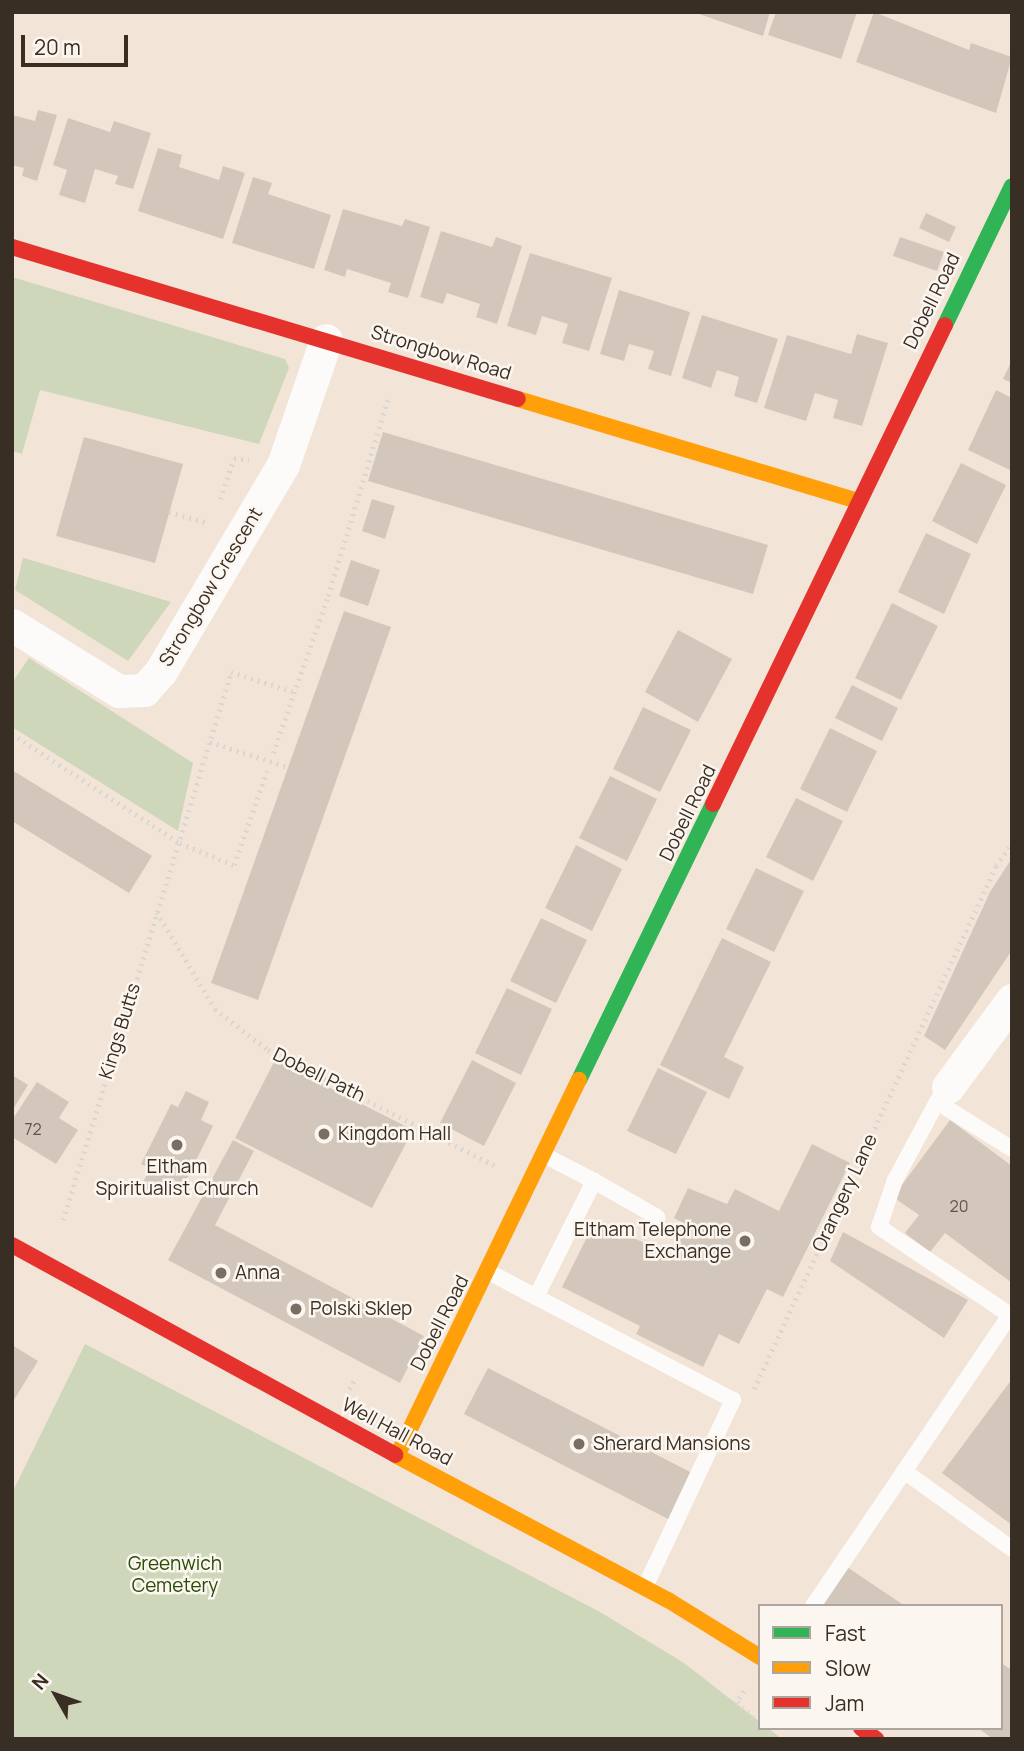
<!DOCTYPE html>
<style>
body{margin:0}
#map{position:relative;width:1024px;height:1751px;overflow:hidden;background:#f2e5d8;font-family:Manrope,sans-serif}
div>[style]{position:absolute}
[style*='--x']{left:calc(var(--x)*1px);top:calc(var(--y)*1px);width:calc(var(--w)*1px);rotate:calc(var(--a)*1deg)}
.green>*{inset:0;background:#cfd7bb}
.building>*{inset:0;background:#d3c7bc}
.path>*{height:4.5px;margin-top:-2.25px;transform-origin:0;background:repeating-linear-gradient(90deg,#dad7d3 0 2px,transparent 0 7px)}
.lane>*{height:16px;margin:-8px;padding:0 8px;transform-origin:8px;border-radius:8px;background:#fdfbf9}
.street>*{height:33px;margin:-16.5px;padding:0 16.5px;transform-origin:16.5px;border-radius:16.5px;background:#fdfbf9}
.fast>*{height:16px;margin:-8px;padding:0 8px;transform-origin:8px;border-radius:8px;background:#30b455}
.slow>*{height:16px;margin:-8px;padding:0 8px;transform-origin:8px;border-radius:8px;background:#ff9f0a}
.jam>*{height:16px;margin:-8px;padding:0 8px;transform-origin:8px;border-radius:8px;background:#e5322d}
.dots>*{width:19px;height:19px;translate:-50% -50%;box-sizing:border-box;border:4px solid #fcf6f0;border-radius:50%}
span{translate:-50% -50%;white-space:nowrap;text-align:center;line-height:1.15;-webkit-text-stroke:5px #fcf6f0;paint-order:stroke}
.number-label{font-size:16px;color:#605449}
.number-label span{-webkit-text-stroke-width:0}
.street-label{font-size:19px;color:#392e23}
.poi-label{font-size:19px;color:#392e23}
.left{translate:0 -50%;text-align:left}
.right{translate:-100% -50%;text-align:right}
.park-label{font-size:19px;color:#264d03}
.frame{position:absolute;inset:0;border:14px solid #392e23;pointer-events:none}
.legend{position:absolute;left:758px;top:1604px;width:245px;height:126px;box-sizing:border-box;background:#fcf6f0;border:2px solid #aea69e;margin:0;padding:9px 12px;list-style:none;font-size:21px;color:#392e23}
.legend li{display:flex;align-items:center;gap:14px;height:35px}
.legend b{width:35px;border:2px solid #aea69e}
.north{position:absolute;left:21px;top:1660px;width:70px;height:70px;-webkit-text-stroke:5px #fcf6f0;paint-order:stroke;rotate:310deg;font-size:19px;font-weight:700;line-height:28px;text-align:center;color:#392e23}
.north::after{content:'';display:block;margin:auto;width:24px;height:32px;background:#392e23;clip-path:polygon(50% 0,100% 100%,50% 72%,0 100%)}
.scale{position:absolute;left:21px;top:35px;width:107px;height:32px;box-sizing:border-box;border:4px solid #392e23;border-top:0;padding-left:9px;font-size:21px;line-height:24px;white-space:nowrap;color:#392e23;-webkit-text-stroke:5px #fcf6f0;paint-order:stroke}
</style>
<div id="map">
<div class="green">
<i style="clip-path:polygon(12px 277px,285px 359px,289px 368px,259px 444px,40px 390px,22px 454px,12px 451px)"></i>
<i style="clip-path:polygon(23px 558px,24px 558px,171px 602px,128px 661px,15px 590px)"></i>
<i style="clip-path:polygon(29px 658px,193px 763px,178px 831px,12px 727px,12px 683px)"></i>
<i style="clip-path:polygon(85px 1344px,600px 1612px,684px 1663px,760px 1722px,760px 1728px,768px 1728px,782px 1739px,12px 1739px,12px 1493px)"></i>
</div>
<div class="building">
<i style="clip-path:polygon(693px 12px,770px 12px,763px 36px)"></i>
<i style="clip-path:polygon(776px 12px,857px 12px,841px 59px,768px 35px)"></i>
<i style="clip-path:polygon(874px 12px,969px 50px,971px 43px,1012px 57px,996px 113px,856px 62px)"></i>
<i style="clip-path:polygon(38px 110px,57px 115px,37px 181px,22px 176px,24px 168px,12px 165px,12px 115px,35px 121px)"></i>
<i style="clip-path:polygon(68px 118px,110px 132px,114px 121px,151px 133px,133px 189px,115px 184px,118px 176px,95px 169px,85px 203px,59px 195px,67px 170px,53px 165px)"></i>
<i style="clip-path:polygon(158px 148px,182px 155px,179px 167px,219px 180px,223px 166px,245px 173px,223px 239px,138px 211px)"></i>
<i style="clip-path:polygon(253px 177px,272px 183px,268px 194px,331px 215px,314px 269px,232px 243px)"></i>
<i style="clip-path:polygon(343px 209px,402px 226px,405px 219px,430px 227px,408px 298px,388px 292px,391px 283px,347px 269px,345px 277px,324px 270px)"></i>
<i style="clip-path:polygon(926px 213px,956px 227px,949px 242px,919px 228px)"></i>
<i style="clip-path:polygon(441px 231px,492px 247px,496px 237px,522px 246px,497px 324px,476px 317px,480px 304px,447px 293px,443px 304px,420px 297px)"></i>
<i style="clip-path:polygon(900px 237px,944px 252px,937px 271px,893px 256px)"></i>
<i style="clip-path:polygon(530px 253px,612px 278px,589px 351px,562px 343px,568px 324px,542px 316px,536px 335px,507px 326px)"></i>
<i style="clip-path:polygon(619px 290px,690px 312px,671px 376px,648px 369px,654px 351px,629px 344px,624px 361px,600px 354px)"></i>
<i style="clip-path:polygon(702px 315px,778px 339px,757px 403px,734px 396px,739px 377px,717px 370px,711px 388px,682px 378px)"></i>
<i style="clip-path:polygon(857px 334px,888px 343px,862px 426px,833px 418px,838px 400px,815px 393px,806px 421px,764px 408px,787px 335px,851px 354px)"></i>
<i style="clip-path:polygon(1012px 360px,1012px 383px,1003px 379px)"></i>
<i style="clip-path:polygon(996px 390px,1012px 398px,1012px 471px,968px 450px)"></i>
<i style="clip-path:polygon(383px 432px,768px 545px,753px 594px,368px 481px)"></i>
<i style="clip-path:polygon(84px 437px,183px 464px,155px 563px,56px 536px)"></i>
<i style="clip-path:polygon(961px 463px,1006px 485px,977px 544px,932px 521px)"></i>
<i style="clip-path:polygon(372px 499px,395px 506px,385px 539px,362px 531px)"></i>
<i style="clip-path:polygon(926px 533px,971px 554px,944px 614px,898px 592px)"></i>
<i style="clip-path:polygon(351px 560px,380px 570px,368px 606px,339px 596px)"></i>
<i style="clip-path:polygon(892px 603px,938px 626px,901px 700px,855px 678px)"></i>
<i style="clip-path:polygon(344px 611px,391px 627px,258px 1000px,211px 983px)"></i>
<i style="clip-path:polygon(678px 630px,732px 659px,698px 722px,645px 692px)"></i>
<i style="clip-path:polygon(852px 685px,898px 708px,882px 741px,835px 718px)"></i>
<i style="clip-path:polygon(643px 707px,691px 730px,660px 792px,613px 769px)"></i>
<i style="clip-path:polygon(830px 728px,877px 751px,847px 812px,800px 789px)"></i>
<i style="clip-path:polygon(12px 770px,152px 856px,129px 893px,12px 821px)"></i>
<i style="clip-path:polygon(610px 776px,657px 799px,627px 861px,579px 838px)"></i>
<i style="clip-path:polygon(796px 798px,843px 821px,813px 881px,766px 857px)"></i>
<i style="clip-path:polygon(576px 845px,622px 869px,592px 931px,545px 908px)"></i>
<i style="clip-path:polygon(1012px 858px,1012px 950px,945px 1050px,924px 1036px,990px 892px)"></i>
<i style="clip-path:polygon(756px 868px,804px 891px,774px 952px,726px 929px)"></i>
<i style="clip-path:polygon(541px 918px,587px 940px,556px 1003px,510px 981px)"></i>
<i style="clip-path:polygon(722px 938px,771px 962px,724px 1057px,744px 1067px,729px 1099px,660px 1065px)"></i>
<i style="clip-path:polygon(507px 988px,552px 1009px,521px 1075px,475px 1053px)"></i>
<i style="clip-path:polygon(275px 1060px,413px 1130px,372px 1208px,235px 1138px)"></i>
<i style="clip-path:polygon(472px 1060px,516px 1083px,484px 1146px,440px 1123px)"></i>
<i style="clip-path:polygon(658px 1068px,707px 1092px,676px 1154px,627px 1131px)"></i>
<i style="clip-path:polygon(12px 1075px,28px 1085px,12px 1111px)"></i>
<i style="clip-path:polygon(37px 1082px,69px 1102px,59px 1118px,78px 1130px,56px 1164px,12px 1137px,12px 1120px)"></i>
<i style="clip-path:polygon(186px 1091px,209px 1102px,201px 1120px,213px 1126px,184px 1185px,174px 1180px,165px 1198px,141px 1187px,150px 1168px,141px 1164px,171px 1104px,178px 1107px)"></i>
<i style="clip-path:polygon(950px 1120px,1012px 1166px,1012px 1283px,945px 1233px,930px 1252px,905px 1233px,919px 1215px,893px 1197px)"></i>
<i style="clip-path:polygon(233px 1140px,254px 1151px,215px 1225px,424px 1336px,400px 1383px,168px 1260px)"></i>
<i style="clip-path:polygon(812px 1144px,850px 1163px,783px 1297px,767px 1289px,739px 1344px,719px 1334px,703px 1367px,636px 1334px,640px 1326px,562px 1287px,596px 1219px,672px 1257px,687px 1225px,674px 1218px,688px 1188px,727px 1204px,735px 1189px,779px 1211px)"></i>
<i style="clip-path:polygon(843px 1232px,968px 1300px,944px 1338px,830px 1261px)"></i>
<i style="clip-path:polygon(12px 1345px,38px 1361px,12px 1403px)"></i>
<i style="clip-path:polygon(488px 1368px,694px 1474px,670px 1520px,464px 1414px)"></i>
<i style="clip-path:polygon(1012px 1379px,1012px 1525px,942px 1473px)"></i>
<i style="clip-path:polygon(847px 1567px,905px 1606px,821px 1606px)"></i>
<i style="clip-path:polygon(1001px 1663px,1012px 1670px,1012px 1739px,993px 1739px,978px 1728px,1001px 1728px)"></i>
</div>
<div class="path">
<i style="--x:220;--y:499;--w:43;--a:-71.1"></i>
<i style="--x:234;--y:458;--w:15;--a:8"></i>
<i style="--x:169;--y:512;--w:41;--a:15.4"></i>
<i style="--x:12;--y:734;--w:200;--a:33"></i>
<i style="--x:180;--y:843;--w:58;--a:22.2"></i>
<i style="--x:234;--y:865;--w:100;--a:-70.7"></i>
<i style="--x:210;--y:742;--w:82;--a:17.8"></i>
<i style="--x:273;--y:753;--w:166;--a:-70.7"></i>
<i style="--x:328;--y:596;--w:207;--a:-73.1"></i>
<i style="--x:157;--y:912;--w:113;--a:59.1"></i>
<i style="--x:215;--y:1009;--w:67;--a:37.7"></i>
<i style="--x:268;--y:1050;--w:256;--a:27"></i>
<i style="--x:63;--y:1220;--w:573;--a:-72.96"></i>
<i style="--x:231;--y:672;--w:67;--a:17.4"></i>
<i style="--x:349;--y:1389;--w:12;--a:-59"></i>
<i style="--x:754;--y:1389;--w:576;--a:-65.17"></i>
<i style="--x:996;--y:866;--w:28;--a:-55"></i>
<i style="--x:744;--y:1691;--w:13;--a:122"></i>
<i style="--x:737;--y:1702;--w:32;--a:44"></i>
<i style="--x:764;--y:1728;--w:16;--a:45"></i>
</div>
<div class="lane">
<i style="--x:943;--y:1093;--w:11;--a:124"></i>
<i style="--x:937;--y:1102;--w:89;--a:32.1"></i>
<i style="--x:544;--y:1155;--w:56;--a:27.5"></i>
<i style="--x:489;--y:1272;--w:53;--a:28"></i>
<i style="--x:904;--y:1471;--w:133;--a:35.8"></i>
<i style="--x:645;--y:1587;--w:207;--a:-64.8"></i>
<i style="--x:733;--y:1400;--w:222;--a:-152.4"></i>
<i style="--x:536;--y:1297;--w:130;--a:-63.4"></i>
<i style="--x:594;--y:1181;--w:73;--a:29.7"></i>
<i style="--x:813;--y:1606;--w:351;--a:-55.9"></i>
<i style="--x:1010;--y:1315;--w:158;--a:-146.1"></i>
<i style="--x:879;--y:1227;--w:50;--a:-71.2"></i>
<i style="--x:895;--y:1180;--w:89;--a:-61.7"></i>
</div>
<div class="street">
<i style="--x:12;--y:625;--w:126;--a:31.7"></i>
<i style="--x:119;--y:691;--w:25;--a:-2"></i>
<i style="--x:144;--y:690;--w:25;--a:-48"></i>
<i style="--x:161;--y:671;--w:239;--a:-59.4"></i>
<i style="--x:283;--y:465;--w:132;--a:-71"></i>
<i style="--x:948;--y:1087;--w:108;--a:-53.7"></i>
</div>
<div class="fast">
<i style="--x:945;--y:325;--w:154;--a:-64.3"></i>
<i style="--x:579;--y:1080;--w:307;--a:-64.1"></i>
</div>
<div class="slow">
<i style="--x:518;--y:399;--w:354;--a:16.7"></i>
<i style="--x:395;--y:1455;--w:309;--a:28"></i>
<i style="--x:668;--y:1600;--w:108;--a:31.8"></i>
<i style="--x:397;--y:1456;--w:418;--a:-64.2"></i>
</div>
<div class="jam">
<i style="--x:12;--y:247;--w:528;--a:16.72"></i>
<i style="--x:713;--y:804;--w:532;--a:-64.16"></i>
<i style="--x:12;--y:1245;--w:437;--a:28.7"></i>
<i style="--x:861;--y:1728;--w:19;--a:36"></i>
</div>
<div class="dots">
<i style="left:324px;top:1134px;background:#7a6e62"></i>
<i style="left:177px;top:1145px;background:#7a6e62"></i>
<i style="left:745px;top:1241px;background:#7a6e62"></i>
<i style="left:221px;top:1273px;background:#7a6e62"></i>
<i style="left:296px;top:1309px;background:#7a6e62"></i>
<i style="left:579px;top:1444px;background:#7a6e62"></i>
</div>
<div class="number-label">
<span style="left:33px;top:1129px">72</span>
<span style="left:959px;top:1206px">20</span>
</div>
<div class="street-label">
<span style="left:932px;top:301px;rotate:-64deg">Dobell Road</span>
<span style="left:441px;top:353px;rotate:17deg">Strongbow Road</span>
<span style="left:211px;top:587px;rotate:-59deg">Strongbow Crescent</span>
<span style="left:688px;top:813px;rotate:-64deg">Dobell Road</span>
<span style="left:120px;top:1031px;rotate:-73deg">Kings Butts</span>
<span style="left:319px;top:1075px;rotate:26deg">Dobell Path</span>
<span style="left:845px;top:1193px;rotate:-65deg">Orangery Lane</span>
<span style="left:440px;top:1323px;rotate:-63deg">Dobell Road</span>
<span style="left:397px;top:1432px;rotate:28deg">Well Hall Road</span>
</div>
<div class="poi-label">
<span class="left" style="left:338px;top:1134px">Kingdom Hall</span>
<span style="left:177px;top:1178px">Eltham<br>Spiritualist Church</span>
<span class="right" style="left:731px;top:1241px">Eltham Telephone<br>Exchange</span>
<span class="left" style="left:235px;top:1273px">Anna</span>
<span class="left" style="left:310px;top:1309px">Polski Sklep</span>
<span class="left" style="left:593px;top:1444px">Sherard Mansions</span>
</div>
<div class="park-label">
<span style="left:175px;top:1575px">Greenwich<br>Cemetery</span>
</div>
<div class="frame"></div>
<ul class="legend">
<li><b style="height:9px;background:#30b455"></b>Fast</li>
<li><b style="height:9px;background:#ff9f0a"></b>Slow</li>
<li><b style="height:9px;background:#e5322d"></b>Jam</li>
</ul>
<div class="north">N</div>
<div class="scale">20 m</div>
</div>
